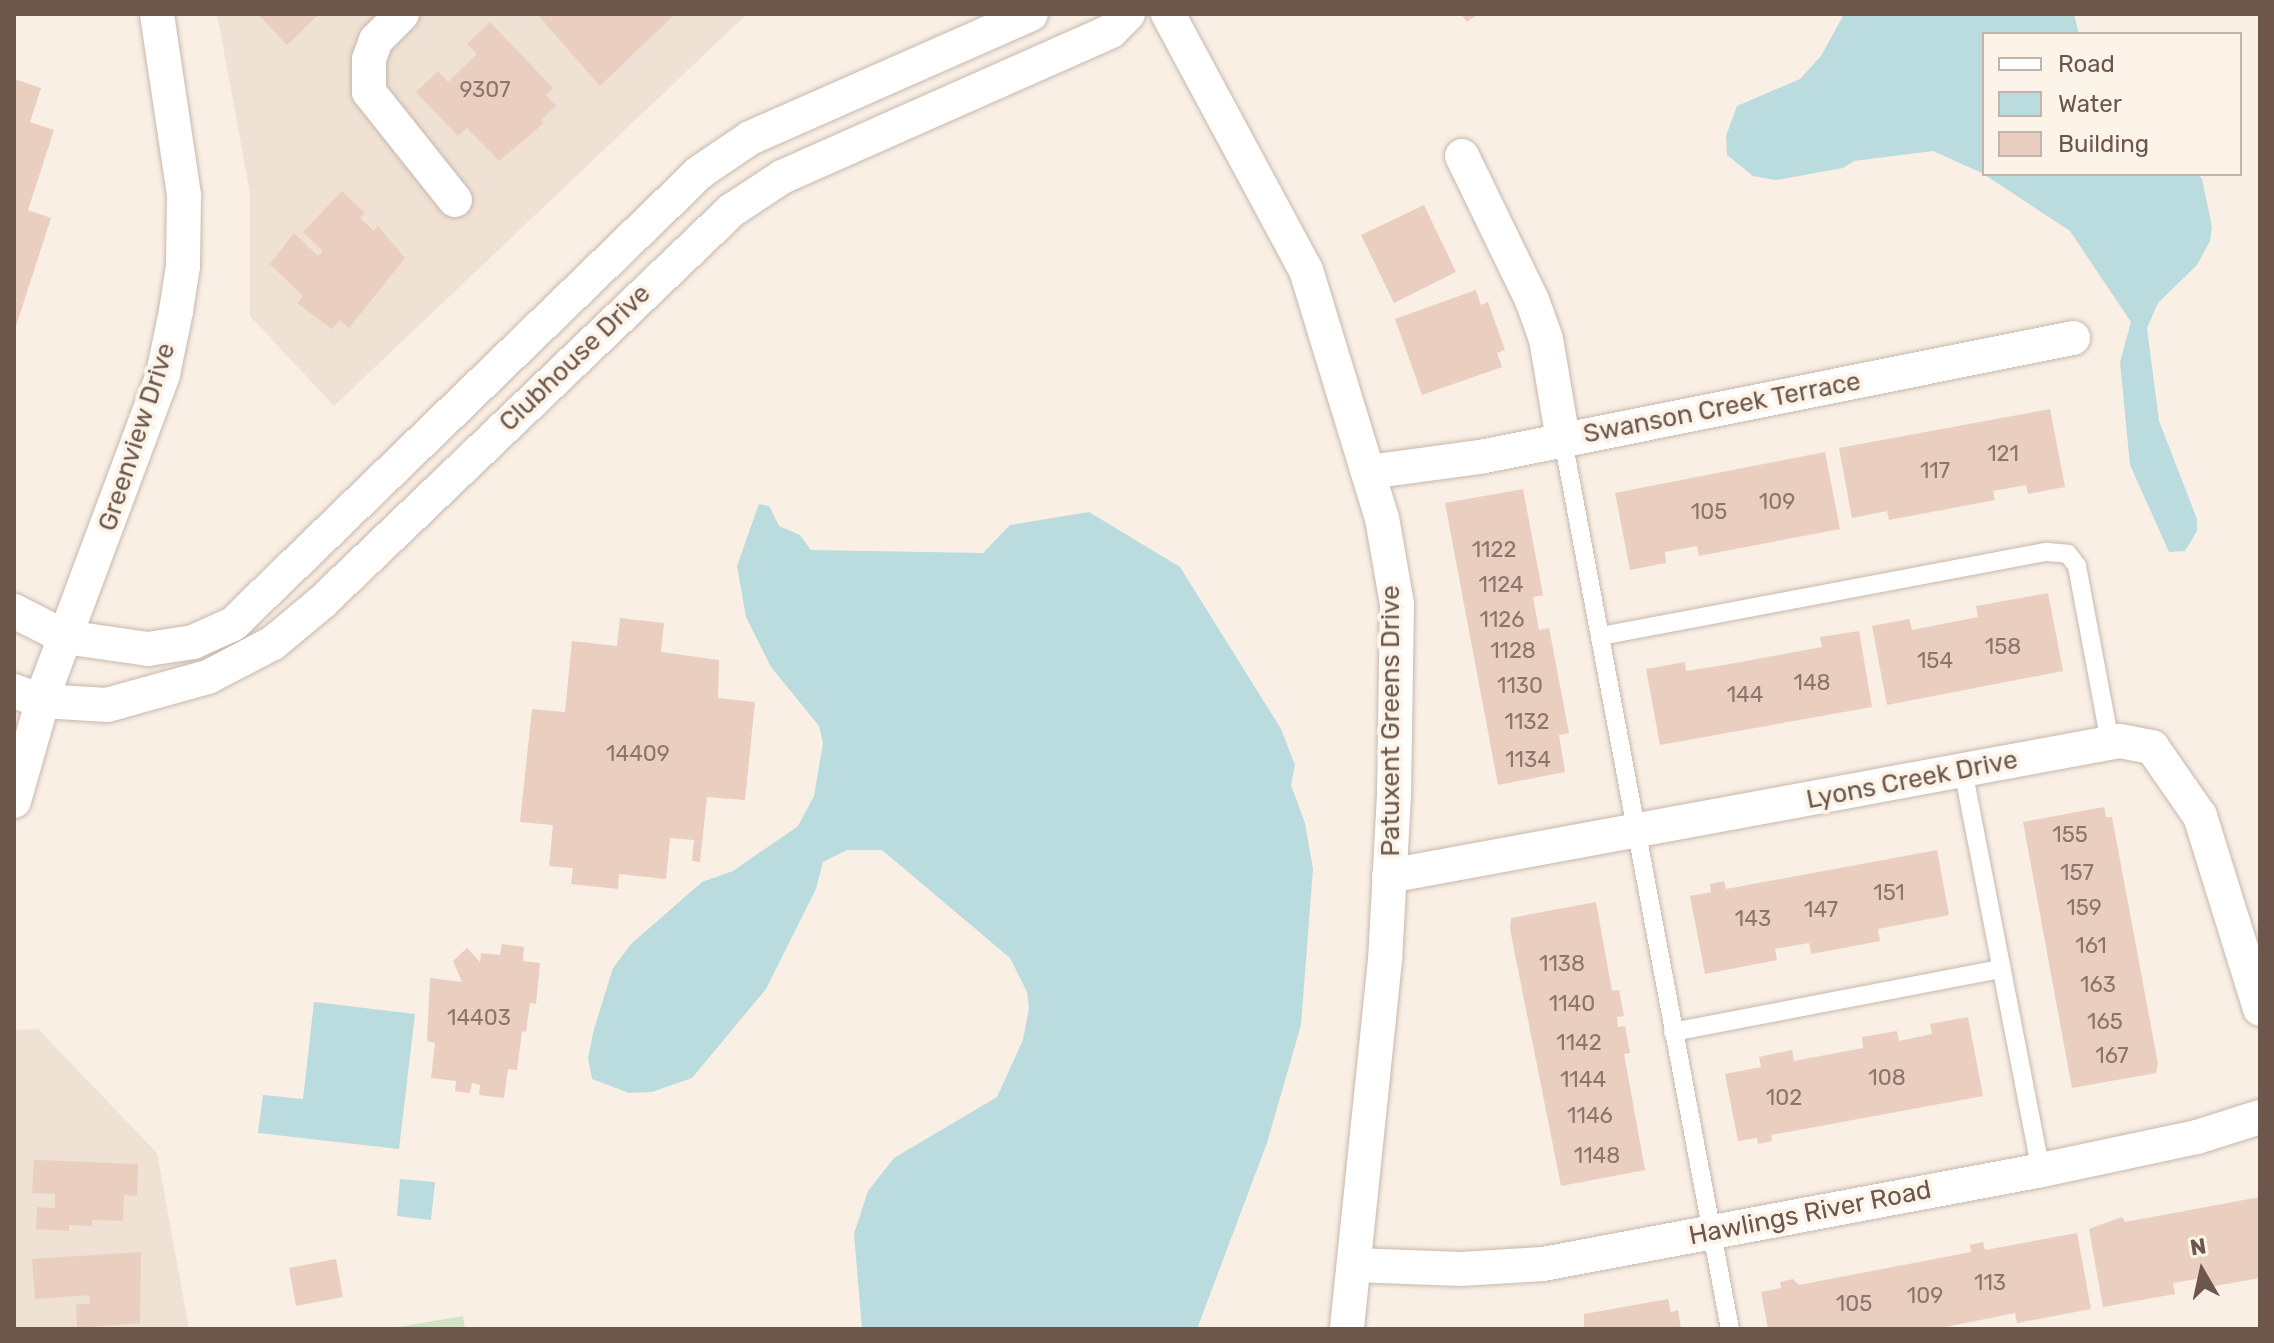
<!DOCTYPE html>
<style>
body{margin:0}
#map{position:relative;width:2274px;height:1343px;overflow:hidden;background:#f9efe4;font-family:Rubik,sans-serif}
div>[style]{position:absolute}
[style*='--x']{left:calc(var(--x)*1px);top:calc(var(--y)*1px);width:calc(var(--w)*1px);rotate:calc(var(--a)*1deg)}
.residential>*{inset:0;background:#efe1d3}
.green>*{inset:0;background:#d3e4c4}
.water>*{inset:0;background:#bbdcdf}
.building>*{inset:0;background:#eacebf}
.roads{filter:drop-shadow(0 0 2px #c8b7ac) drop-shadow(0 0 2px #c8b7ac)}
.service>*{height:18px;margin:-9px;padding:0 9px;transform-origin:9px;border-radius:9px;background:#fff}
.minor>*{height:34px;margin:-17px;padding:0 17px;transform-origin:17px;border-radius:17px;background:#fff}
span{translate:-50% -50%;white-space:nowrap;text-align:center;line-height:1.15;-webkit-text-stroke:8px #fcf4e9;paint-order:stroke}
.number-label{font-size:22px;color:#8c756a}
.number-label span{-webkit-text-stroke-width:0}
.street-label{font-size:26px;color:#6d574d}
.frame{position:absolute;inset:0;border:16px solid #6d574d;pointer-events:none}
.legend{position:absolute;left:1982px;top:32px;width:260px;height:144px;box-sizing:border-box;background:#fcf4e9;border:2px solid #c3b5ab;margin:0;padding:10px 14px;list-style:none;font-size:24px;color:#6d574d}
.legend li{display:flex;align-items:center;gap:16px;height:40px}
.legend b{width:40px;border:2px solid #c3b5ab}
.north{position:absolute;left:2162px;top:1231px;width:80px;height:80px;-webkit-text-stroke:6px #fcf4e9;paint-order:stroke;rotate:351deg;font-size:22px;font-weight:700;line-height:32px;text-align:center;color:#6d574d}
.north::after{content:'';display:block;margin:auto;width:28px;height:36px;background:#6d574d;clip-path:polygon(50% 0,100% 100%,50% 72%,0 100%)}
</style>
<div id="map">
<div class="residential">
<i style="clip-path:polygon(217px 14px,747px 14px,334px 406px,250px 316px,250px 193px)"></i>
<i style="clip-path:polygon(38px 1029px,157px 1153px,189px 1329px,14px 1329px,14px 1030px)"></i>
</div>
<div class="green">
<i style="clip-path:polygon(463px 1316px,465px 1329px,386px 1329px)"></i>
</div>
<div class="water">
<i style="clip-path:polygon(1844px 14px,2074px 14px,2079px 34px,1984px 34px,1984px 174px,2198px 174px,2202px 179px,2212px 227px,2210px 241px,2197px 265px,2158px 303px,2147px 328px,2159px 421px,2197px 519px,2197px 531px,2185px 551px,2169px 552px,2130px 465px,2120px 362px,2131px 322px,2070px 231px,1982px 173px,1933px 151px,1854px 161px,1843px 168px,1776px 180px,1753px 176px,1727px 155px,1726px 136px,1737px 106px,1800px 79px,1821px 56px)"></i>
<i style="clip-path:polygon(759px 504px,769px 506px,779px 526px,800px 535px,811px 550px,983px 553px,1010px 525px,1089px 512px,1180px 567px,1281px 729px,1295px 765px,1291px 785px,1305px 823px,1313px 869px,1301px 1025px,1267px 1143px,1197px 1329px,862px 1329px,854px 1234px,868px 1191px,894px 1158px,997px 1097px,1023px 1040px,1029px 1008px,1027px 992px,1010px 958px,882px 850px,847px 850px,823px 862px,816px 889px,766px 989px,692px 1078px,652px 1092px,629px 1093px,592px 1079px,588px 1058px,594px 1029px,613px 968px,631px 944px,702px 882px,733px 871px,798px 826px,814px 796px,823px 743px,819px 726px,771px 667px,746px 617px,737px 566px)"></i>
<i style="clip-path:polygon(314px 1002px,415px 1014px,399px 1149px,258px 1133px,263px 1095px,303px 1099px)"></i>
<i style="clip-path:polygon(400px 1179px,435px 1182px,431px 1220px,397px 1216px)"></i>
</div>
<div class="building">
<i style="clip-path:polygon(258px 14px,319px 14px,287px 45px)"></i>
<i style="clip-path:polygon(537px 14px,673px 14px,674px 15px,600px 86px)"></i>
<i style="clip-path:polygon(1461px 14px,1478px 14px,1467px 22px)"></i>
<i style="clip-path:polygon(490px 22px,553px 88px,546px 95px,556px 106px,541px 120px,544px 123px,499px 161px,467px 128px,458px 136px,416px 92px,438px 71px,448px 82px,477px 54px,467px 44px)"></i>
<i style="clip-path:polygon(14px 79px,41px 88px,30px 122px,54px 130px,28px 210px,51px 218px,15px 329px)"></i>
<i style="clip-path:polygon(342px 191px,365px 213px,360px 218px,374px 231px,378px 226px,405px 258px,349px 328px,340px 320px,332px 329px,297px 303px,303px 296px,270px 264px,294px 233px,318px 256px,323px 251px,303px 232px)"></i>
<i style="clip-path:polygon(1424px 205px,1456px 272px,1394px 303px,1361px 235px)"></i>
<i style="clip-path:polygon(1476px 290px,1481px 305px,1488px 302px,1505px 350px,1497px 353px,1502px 367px,1422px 395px,1395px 319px)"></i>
<i style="clip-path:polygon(2050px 409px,2065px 487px,2028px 494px,2026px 485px,1993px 491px,1995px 500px,1889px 520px,1887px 511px,1852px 518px,1839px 448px)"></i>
<i style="clip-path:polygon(1825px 452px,1840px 529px,1699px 556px,1697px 546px,1665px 552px,1666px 563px,1630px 570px,1615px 493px)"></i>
<i style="clip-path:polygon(1523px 489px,1543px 595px,1533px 597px,1539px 630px,1549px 628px,1569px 733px,1559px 735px,1565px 772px,1498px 785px,1445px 503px)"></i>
<i style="clip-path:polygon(2048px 593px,2063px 671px,1887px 705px,1872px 626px,1909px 619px,1912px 630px,1978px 617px,1976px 606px)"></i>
<i style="clip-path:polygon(620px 618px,664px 623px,661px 652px,719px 660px,718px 698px,755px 702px,745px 800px,707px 797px,700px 862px,692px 861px,694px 840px,670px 838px,666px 879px,619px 874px,618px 889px,571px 884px,573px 868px,549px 866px,553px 825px,520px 822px,532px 709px,565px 712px,572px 641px,617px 646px)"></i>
<i style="clip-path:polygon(1859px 631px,1872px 707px,1660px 745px,1646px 669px,1685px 662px,1686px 671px,1724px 665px,1822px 647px,1820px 637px)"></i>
<i style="clip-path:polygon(2104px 807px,2106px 817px,2112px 817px,2158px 1064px,2156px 1073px,2072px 1088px,2023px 822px)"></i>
<i style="clip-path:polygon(1937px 850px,1949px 915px,1878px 929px,1880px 941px,1811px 954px,1809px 943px,1775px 949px,1777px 960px,1705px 974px,1690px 896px,1711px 892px,1710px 884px,1724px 881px,1726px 889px)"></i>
<i style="clip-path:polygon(1596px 902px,1612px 991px,1619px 990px,1624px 1016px,1617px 1017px,1618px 1027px,1625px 1026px,1630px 1053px,1624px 1054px,1645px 1170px,1561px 1186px,1510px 929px,1511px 918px)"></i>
<i style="clip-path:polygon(502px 944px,524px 947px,523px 961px,540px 963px,536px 1004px,530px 1003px,526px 1032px,522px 1031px,517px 1070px,508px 1069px,504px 1098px,479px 1095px,480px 1085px,472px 1083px,470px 1093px,455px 1091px,456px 1081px,431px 1078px,435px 1043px,427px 1041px,430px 978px,462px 982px,453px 961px,467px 948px,480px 962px,481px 953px,500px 955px)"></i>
<i style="clip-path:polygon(1968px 1017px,1983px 1096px,1771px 1135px,1772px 1141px,1758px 1144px,1757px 1138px,1738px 1141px,1725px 1074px,1761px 1067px,1759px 1057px,1792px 1050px,1794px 1061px,1826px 1055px,1863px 1048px,1862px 1037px,1897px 1031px,1899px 1041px,1932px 1034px,1930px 1024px)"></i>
<i style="clip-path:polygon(34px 1160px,138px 1164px,137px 1196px,124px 1195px,123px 1221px,92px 1220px,92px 1226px,69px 1225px,69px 1231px,36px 1229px,37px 1207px,55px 1208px,55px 1194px,32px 1193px)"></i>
<i style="clip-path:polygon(2260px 1197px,2260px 1278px,2209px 1287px,2207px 1277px,2173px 1283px,2175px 1294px,2103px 1307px,2089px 1229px,2122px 1217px,2125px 1222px)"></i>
<i style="clip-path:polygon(2077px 1233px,2091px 1309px,2017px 1323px,2015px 1313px,1935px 1329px,1768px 1329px,1761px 1292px,1781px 1288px,1780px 1282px,1793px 1279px,1799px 1285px,1971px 1252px,1970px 1245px,1983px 1242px,1985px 1250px)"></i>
<i style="clip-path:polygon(141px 1252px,140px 1323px,77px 1328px,76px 1304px,90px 1304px,89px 1295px,35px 1299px,32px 1259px)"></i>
<i style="clip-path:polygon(336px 1259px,343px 1297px,296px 1306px,289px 1268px)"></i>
<i style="clip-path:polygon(1668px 1299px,1671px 1312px,1678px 1310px,1681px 1329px,1584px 1329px,1584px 1314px)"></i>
</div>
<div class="roads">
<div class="service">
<i style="--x:1563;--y:440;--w:905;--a:79.36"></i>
<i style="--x:1601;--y:636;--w:454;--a:-10.7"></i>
<i style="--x:2047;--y:552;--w:21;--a:5"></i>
<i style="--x:2068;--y:554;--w:15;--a:53"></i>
<i style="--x:2077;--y:566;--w:180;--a:79.4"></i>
<i style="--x:1963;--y:770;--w:408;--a:79"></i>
<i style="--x:1673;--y:1032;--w:334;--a:-10.9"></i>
</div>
<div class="minor">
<i style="--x:402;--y:14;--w:37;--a:135"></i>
<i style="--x:376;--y:40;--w:20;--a:110"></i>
<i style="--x:369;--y:59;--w:33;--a:90"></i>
<i style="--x:369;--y:92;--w:138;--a:51.5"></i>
<i style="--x:1168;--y:14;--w:291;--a:61.7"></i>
<i style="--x:1306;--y:270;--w:259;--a:73"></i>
<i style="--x:1382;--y:518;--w:87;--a:80.1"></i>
<i style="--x:1397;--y:604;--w:191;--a:90.9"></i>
<i style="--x:1394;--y:795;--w:165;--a:93.1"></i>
<i style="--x:1385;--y:960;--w:371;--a:95.9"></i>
<i style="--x:1462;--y:156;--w:160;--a:64.1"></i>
<i style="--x:1532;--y:300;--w:41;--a:70.3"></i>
<i style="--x:1546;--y:339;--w:102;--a:80.4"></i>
<i style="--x:1369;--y:472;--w:112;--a:-7.7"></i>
<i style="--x:1480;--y:457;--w:605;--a:-11.35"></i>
<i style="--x:14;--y:611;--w:57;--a:27"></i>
<i style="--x:65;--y:637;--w:84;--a:8.2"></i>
<i style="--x:148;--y:649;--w:46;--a:-8.8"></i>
<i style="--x:193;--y:642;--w:44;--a:-24.2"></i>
<i style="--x:233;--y:624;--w:650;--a:-44.06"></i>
<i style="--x:700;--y:172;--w:60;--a:-34.2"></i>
<i style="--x:750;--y:138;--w:307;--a:-23.8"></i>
<i style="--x:14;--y:691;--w:30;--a:20"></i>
<i style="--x:42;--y:701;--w:65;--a:3.5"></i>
<i style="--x:107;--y:705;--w:105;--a:-15.5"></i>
<i style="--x:208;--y:677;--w:73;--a:-27.6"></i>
<i style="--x:273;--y:643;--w:62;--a:-39.8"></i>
<i style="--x:321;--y:603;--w:569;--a:-43.72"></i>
<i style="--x:732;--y:210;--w:60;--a:-33.4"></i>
<i style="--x:782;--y:177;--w:360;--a:-23.9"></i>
<i style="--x:1111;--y:31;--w:24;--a:-45"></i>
<i style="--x:14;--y:801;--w:121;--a:-74.1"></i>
<i style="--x:47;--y:685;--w:332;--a:-69.5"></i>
<i style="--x:163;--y:374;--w:64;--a:-78.3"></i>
<i style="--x:176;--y:311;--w:46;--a:-81.2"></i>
<i style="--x:183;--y:266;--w:71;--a:-89.2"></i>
<i style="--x:184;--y:195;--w:183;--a:-98.5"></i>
<i style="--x:1389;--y:876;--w:743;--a:-10.46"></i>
<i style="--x:2120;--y:741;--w:33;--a:11"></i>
<i style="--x:2152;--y:747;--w:84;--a:55.2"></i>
<i style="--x:2200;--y:816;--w:202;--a:72.7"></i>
<i style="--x:1354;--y:1265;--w:107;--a:2.1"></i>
<i style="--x:1461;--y:1269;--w:82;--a:-3.5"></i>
<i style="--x:1543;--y:1264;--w:503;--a:-10.66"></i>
<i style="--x:2037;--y:1171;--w:164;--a:-12"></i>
<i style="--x:2197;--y:1137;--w:66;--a:-17.6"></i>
</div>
</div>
<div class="number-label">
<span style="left:485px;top:90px">9307</span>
<span style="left:2003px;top:454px">121</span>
<span style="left:1935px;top:471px">117</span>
<span style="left:1777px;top:502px">109</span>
<span style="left:1709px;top:512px">105</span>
<span style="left:1494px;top:550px">1122</span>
<span style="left:1501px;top:585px">1124</span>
<span style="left:1502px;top:620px">1126</span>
<span style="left:2003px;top:647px">158</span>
<span style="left:1513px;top:651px">1128</span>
<span style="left:1935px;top:661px">154</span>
<span style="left:1812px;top:683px">148</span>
<span style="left:1520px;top:686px">1130</span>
<span style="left:1745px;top:695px">144</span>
<span style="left:1527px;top:722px">1132</span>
<span style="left:638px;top:754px">14409</span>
<span style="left:1528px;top:760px">1134</span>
<span style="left:2070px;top:835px">155</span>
<span style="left:2077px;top:873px">157</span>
<span style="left:1889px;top:893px">151</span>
<span style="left:2084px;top:908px">159</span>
<span style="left:1821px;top:910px">147</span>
<span style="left:1753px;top:919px">143</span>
<span style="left:2091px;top:946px">161</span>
<span style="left:1562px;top:964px">1138</span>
<span style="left:2098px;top:985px">163</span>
<span style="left:1572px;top:1004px">1140</span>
<span style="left:479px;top:1018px">14403</span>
<span style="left:2105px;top:1022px">165</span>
<span style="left:1579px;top:1043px">1142</span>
<span style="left:2112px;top:1056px">167</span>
<span style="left:1887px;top:1078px">108</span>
<span style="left:1583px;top:1080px">1144</span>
<span style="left:1784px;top:1098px">102</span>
<span style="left:1590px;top:1116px">1146</span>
<span style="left:1597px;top:1156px">1148</span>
<span style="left:1990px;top:1283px">113</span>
<span style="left:1925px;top:1296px">109</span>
<span style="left:1854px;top:1304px">105</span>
</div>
<div class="street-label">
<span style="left:575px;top:358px;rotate:-44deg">Clubhouse Drive</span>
<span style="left:1722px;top:408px;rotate:-11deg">Swanson Creek Terrace</span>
<span style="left:137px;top:437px;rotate:-72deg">Greenview Drive</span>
<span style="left:1391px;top:721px;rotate:-90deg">Patuxent Greens Drive</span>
<span style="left:1912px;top:780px;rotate:-11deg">Lyons Creek Drive</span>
<span style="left:1810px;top:1213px;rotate:-11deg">Hawlings River Road</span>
</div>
<div class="frame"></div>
<ul class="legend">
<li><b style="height:10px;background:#fff"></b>Road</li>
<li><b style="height:22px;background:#bbdcdf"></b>Water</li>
<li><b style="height:22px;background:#eacebf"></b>Building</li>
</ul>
<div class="north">N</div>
</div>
